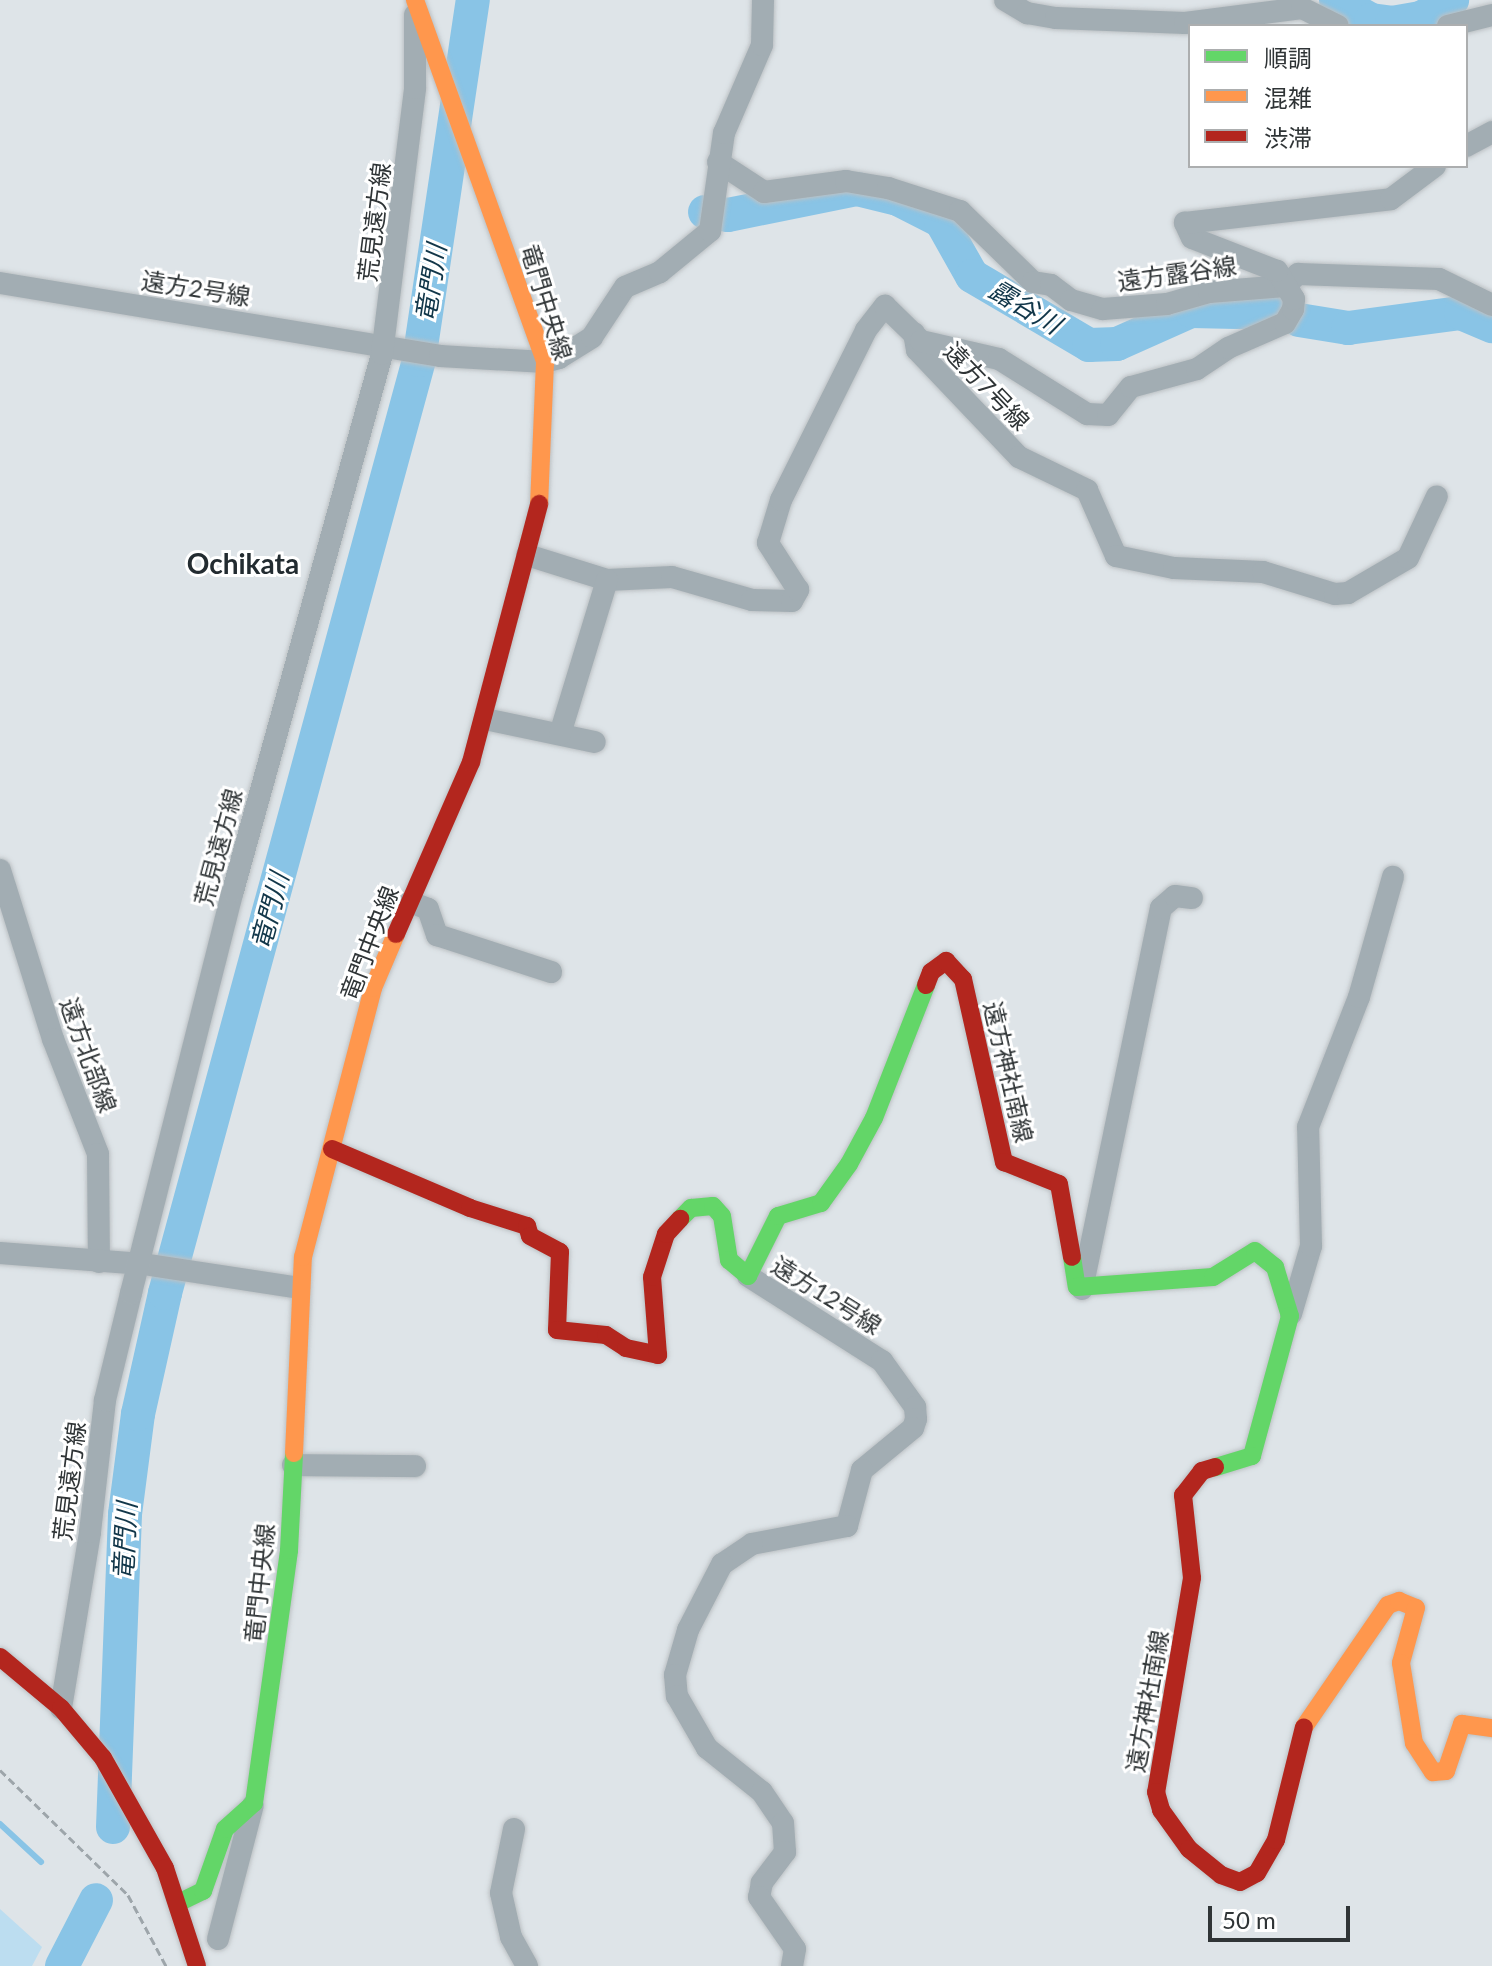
<!DOCTYPE html>
<meta charset="utf-8">
<style>
body{margin:0}
#map{position:relative;width:1492px;height:1966px;overflow:hidden;background:#dee4e8;font-family:Lato,"Noto Sans JP",sans-serif}
div>[style]{position:absolute}
[style*='--x']{left:calc(var(--x)*1px);top:calc(var(--y)*1px);width:calc(var(--w)*1px);rotate:calc(var(--a)*1deg)}
.green>*{inset:0;background:#bcddf0}
.stream>*{height:6px;margin:-3px;padding:0 3px;transform-origin:3px;border-radius:3px;background:#89c4e6}
.river>*{height:34px;margin:-17px;padding:0 17px;transform-origin:17px;border-radius:17px;background:#89c4e6}
.path>*{height:3px;margin-top:-1.5px;transform-origin:0;background:repeating-linear-gradient(90deg,#9da5aa 0 8px,transparent 0 12px)}
.roads{filter:drop-shadow(0 0 2px #bcc1c4) drop-shadow(0 0 2px #bcc1c4)}
.street>*{height:22px;margin:-11px;padding:0 11px;transform-origin:11px;border-radius:11px;background:#a2adb3}
.fast>*{height:18px;margin:-9px;padding:0 9px;transform-origin:9px;border-radius:9px;background:#63d668}
.slow>*{height:18px;margin:-9px;padding:0 9px;transform-origin:9px;border-radius:9px;background:#ff974d}
.jam>*{height:18px;margin:-9px;padding:0 9px;transform-origin:9px;border-radius:9px;background:#b3261e}
span{translate:-50% -50%;white-space:nowrap;text-align:center;line-height:1.15;-webkit-text-stroke:6px #fff;paint-order:stroke}
.street-label{font-size:24px;color:#2f3436}
.water-label{font-size:26px;color:#113649;font-style:italic}
.quarter-label{font-size:28px;color:#222b30;font-weight:700}
.legend{position:absolute;left:1188px;top:24px;width:280px;height:144px;box-sizing:border-box;background:#fff;border:2px solid #acaeaf;margin:0;padding:10px 14px;list-style:none;font-size:24px;color:#2f3436}
.legend li{display:flex;align-items:center;gap:16px;height:40px}
.legend b{width:40px;border:2px solid #acaeaf}
.scale{position:absolute;left:1208px;top:1906px;width:142px;height:36px;box-sizing:border-box;border:4px solid #2f3436;border-top:0;padding-left:10px;font-size:24px;line-height:28px;white-space:nowrap;color:#2f3436;-webkit-text-stroke:6px #fff;paint-order:stroke}
</style>
<div id="map">
<div class="green">
<i style="clip-path:polygon(0 1909px,42px 1947px,32px 1966px,0 1966px)"></i>
</div>
<div class="stream">
<i style="--x:0;--y:1824;--w:56;--a:42.8"></i>
</div>
<div class="river">
<i style="--x:1336;--y:0;--w:40;--a:29.7"></i>
<i style="--x:1371;--y:20;--w:21;--a:8"></i>
<i style="--x:1392;--y:23;--w:29;--a:-10"></i>
<i style="--x:1421;--y:18;--w:36;--a:-30"></i>
<i style="--x:705;--y:212;--w:23;--a:7"></i>
<i style="--x:728;--y:215;--w:132;--a:-11.4"></i>
<i style="--x:857;--y:189;--w:42;--a:13.7"></i>
<i style="--x:898;--y:199;--w:48;--a:27.1"></i>
<i style="--x:941;--y:221;--w:63;--a:60.6"></i>
<i style="--x:972;--y:276;--w:136;--a:30.5"></i>
<i style="--x:1089;--y:345;--w:28;--a:-2"></i>
<i style="--x:1117;--y:344;--w:81;--a:-24"></i>
<i style="--x:1191;--y:311;--w:90;--a:1.3"></i>
<i style="--x:1299;--y:320;--w:50;--a:9.3"></i>
<i style="--x:1348;--y:328;--w:114;--a:-7.6"></i>
<i style="--x:1461;--y:313;--w:34;--a:23"></i>
<i style="--x:113;--y:1827;--w:313;--a:-87.8"></i>
<i style="--x:125;--y:1514;--w:101;--a:-82.6"></i>
<i style="--x:138;--y:1414;--w:124;--a:-77.4"></i>
<i style="--x:165;--y:1293;--w:967;--a:-74.77"></i>
<i style="--x:419;--y:360;--w:364;--a:-81.5"></i>
<i style="--x:62;--y:1966;--w:74;--a:-62.7"></i>
</div>
<div class="path">
<i style="--x:0;--y:1770;--w:179;--a:44.3"></i>
<i style="--x:128;--y:1895;--w:81;--a:61.8"></i>
</div>
<div class="roads">
<div class="street">
<i style="--x:1005;--y:0;--w:26;--a:31"></i>
<i style="--x:1027;--y:13;--w:29;--a:10"></i>
<i style="--x:1056;--y:18;--w:129;--a:2.2"></i>
<i style="--x:1185;--y:23;--w:118;--a:-7.3"></i>
<i style="--x:1302;--y:8;--w:40;--a:26.6"></i>
<i style="--x:1448;--y:26;--w:45;--a:-14"></i>
<i style="--x:1466;--y:146;--w:30;--a:-28"></i>
<i style="--x:718;--y:162;--w:55;--a:33.1"></i>
<i style="--x:764;--y:192;--w:83;--a:-7.6"></i>
<i style="--x:846;--y:181;--w:43;--a:9.5"></i>
<i style="--x:888;--y:188;--w:76;--a:17.7"></i>
<i style="--x:960;--y:211;--w:102;--a:44.2"></i>
<i style="--x:1033;--y:282;--w:18;--a:9"></i>
<i style="--x:1051;--y:285;--w:25;--a:37"></i>
<i style="--x:1071;--y:300;--w:33;--a:16"></i>
<i style="--x:1103;--y:309;--w:64;--a:-4.5"></i>
<i style="--x:1167;--y:304;--w:44;--a:-15.9"></i>
<i style="--x:1209;--y:292;--w:76;--a:-4.5"></i>
<i style="--x:1285;--y:286;--w:18;--a:-43"></i>
<i style="--x:1298;--y:274;--w:141;--a:2"></i>
<i style="--x:1439;--y:279;--w:59;--a:26.1"></i>
<i style="--x:0;--y:283;--w:446;--a:9.4"></i>
<i style="--x:440;--y:356;--w:105;--a:3.3"></i>
<i style="--x:545;--y:362;--w:15;--a:-16"></i>
<i style="--x:559;--y:358;--w:39;--a:-32"></i>
<i style="--x:592;--y:337;--w:60;--a:-56.6"></i>
<i style="--x:625;--y:287;--w:38;--a:-23"></i>
<i style="--x:660;--y:272;--w:65;--a:-39.4"></i>
<i style="--x:710;--y:231;--w:99;--a:-81.9"></i>
<i style="--x:724;--y:133;--w:96;--a:-66.6"></i>
<i style="--x:762;--y:45;--w:45;--a:-88.7"></i>
<i style="--x:914;--y:333;--w:17;--a:80"></i>
<i style="--x:917;--y:350;--w:148;--a:46.4"></i>
<i style="--x:1019;--y:457;--w:76;--a:25.9"></i>
<i style="--x:1087;--y:490;--w:72;--a:66.3"></i>
<i style="--x:1116;--y:556;--w:59;--a:11.7"></i>
<i style="--x:1174;--y:568;--w:89;--a:2.6"></i>
<i style="--x:1263;--y:572;--w:75;--a:17"></i>
<i style="--x:1335;--y:594;--w:13;--a:-4"></i>
<i style="--x:1348;--y:593;--w:69;--a:-30.3"></i>
<i style="--x:1408;--y:558;--w:68;--a:-64.9"></i>
<i style="--x:527;--y:555;--w:84;--a:17.4"></i>
<i style="--x:607;--y:580;--w:65;--a:-2.6"></i>
<i style="--x:672;--y:577;--w:83;--a:16"></i>
<i style="--x:752;--y:600;--w:40;--a:1.4"></i>
<i style="--x:792;--y:601;--w:13;--a:-61"></i>
<i style="--x:798;--y:590;--w:56;--a:-122.6"></i>
<i style="--x:768;--y:543;--w:45;--a:-73.2"></i>
<i style="--x:781;--y:500;--w:190;--a:-63.4"></i>
<i style="--x:866;--y:330;--w:31;--a:-52"></i>
<i style="--x:885;--y:306;--w:50;--a:44.2"></i>
<i style="--x:921;--y:341;--w:80;--a:13"></i>
<i style="--x:999;--y:359;--w:104;--a:32"></i>
<i style="--x:1087;--y:414;--w:21;--a:3"></i>
<i style="--x:1108;--y:415;--w:36;--a:-51"></i>
<i style="--x:1131;--y:387;--w:68;--a:-15.3"></i>
<i style="--x:1197;--y:369;--w:37;--a:-34"></i>
<i style="--x:1228;--y:348;--w:62;--a:-23.7"></i>
<i style="--x:1285;--y:323;--w:16;--a:-60"></i>
<i style="--x:1293;--y:309;--w:10;--a:-84"></i>
<i style="--x:1294;--y:299;--w:33;--a:-121"></i>
<i style="--x:1277;--y:271;--w:91;--a:-158.8"></i>
<i style="--x:1192;--y:238;--w:17;--a:-115"></i>
<i style="--x:1185;--y:223;--w:207;--a:-6.6"></i>
<i style="--x:1391;--y:199;--w:55;--a:-36.9"></i>
<i style="--x:485;--y:719;--w:112;--a:11.8"></i>
<i style="--x:560;--y:734;--w:161;--a:-73"></i>
<i style="--x:0;--y:870;--w:177;--a:72.6"></i>
<i style="--x:53;--y:1039;--w:123;--a:68.6"></i>
<i style="--x:98;--y:1154;--w:108;--a:89.5"></i>
<i style="--x:410;--y:902;--w:19;--a:21"></i>
<i style="--x:428;--y:909;--w:28;--a:71"></i>
<i style="--x:437;--y:935;--w:120;--a:18"></i>
<i style="--x:0;--y:1253;--w:143;--a:4.4"></i>
<i style="--x:143;--y:1264;--w:158;--a:8.7"></i>
<i style="--x:748;--y:1276;--w:159;--a:32.4"></i>
<i style="--x:882;--y:1361;--w:57;--a:54.3"></i>
<i style="--x:915;--y:1407;--w:12;--a:85"></i>
<i style="--x:916;--y:1419;--w:9;--a:108"></i>
<i style="--x:913;--y:1428;--w:66;--a:140.5"></i>
<i style="--x:862;--y:1470;--w:58;--a:105"></i>
<i style="--x:847;--y:1526;--w:97;--a:169.3"></i>
<i style="--x:752;--y:1544;--w:36;--a:146"></i>
<i style="--x:722;--y:1564;--w:74;--a:117.3"></i>
<i style="--x:688;--y:1630;--w:47;--a:106.1"></i>
<i style="--x:675;--y:1675;--w:21;--a:85"></i>
<i style="--x:677;--y:1696;--w:60;--a:60"></i>
<i style="--x:707;--y:1748;--w:70;--a:38.7"></i>
<i style="--x:762;--y:1792;--w:37;--a:56"></i>
<i style="--x:783;--y:1823;--w:29;--a:86"></i>
<i style="--x:785;--y:1852;--w:39;--a:127"></i>
<i style="--x:762;--y:1883;--w:14;--a:102"></i>
<i style="--x:759;--y:1897;--w:63;--a:55.3"></i>
<i style="--x:795;--y:1949;--w:17;--a:100"></i>
<i style="--x:1082;--y:1289;--w:389;--a:-78.3"></i>
<i style="--x:1161;--y:908;--w:18;--a:-41"></i>
<i style="--x:1175;--y:896;--w:17;--a:7"></i>
<i style="--x:1291;--y:1314;--w:71;--a:-73.6"></i>
<i style="--x:1311;--y:1246;--w:119;--a:-91.4"></i>
<i style="--x:1308;--y:1127;--w:140;--a:-68.6"></i>
<i style="--x:1359;--y:997;--w:125;--a:-74.2"></i>
<i style="--x:293;--y:1465;--w:122;--a:0.5"></i>
<i style="--x:61;--y:1708;--w:178;--a:-80.6"></i>
<i style="--x:90;--y:1532;--w:133;--a:-83.5"></i>
<i style="--x:105;--y:1400;--w:110;--a:-76.3"></i>
<i style="--x:131;--y:1293;--w:415;--a:-75.8"></i>
<i style="--x:233;--y:891;--w:557;--a:-74.49"></i>
<i style="--x:382;--y:354;--w:268;--a:-82.9"></i>
<i style="--x:415;--y:88;--w:73;--a:-90"></i>
<i style="--x:514;--y:1829;--w:65;--a:101.5"></i>
<i style="--x:501;--y:1893;--w:45;--a:77.2"></i>
<i style="--x:511;--y:1937;--w:33;--a:61"></i>
<i style="--x:218;--y:1939;--w:138;--a:-75.4"></i>
</div>
<div class="fast">
<i style="--x:680;--y:1219;--w:16;--a:-45"></i>
<i style="--x:691;--y:1208;--w:22;--a:-5"></i>
<i style="--x:713;--y:1206;--w:13;--a:48"></i>
<i style="--x:722;--y:1216;--w:45;--a:81"></i>
<i style="--x:729;--y:1260;--w:25;--a:40"></i>
<i style="--x:748;--y:1276;--w:67;--a:-63.4"></i>
<i style="--x:778;--y:1216;--w:45;--a:-16.8"></i>
<i style="--x:821;--y:1203;--w:48;--a:-54.3"></i>
<i style="--x:849;--y:1164;--w:52;--a:-61.5"></i>
<i style="--x:874;--y:1118;--w:143;--a:-68.6"></i>
<i style="--x:1072;--y:1257;--w:30;--a:81"></i>
<i style="--x:1077;--y:1287;--w:136;--a:-4.2"></i>
<i style="--x:1213;--y:1277;--w:49;--a:-31.8"></i>
<i style="--x:1255;--y:1251;--w:26;--a:39"></i>
<i style="--x:1275;--y:1267;--w:51;--a:73"></i>
<i style="--x:1290;--y:1316;--w:145;--a:105.2"></i>
<i style="--x:1252;--y:1456;--w:39;--a:163"></i>
<i style="--x:178;--y:1903;--w:28;--a:-26"></i>
<i style="--x:203;--y:1891;--w:66;--a:-70.5"></i>
<i style="--x:225;--y:1829;--w:39;--a:-42"></i>
<i style="--x:254;--y:1803;--w:255;--a:-82.1"></i>
<i style="--x:289;--y:1550;--w:97;--a:-87"></i>
</div>
<div class="slow">
<i style="--x:415;--y:0;--w:385;--a:70.2"></i>
<i style="--x:545;--y:362;--w:142;--a:92.4"></i>
<i style="--x:294;--y:1453;--w:196;--a:-87.4"></i>
<i style="--x:303;--y:1257;--w:278;--a:-75.4"></i>
<i style="--x:373;--y:988;--w:59;--a:-66.9"></i>
<i style="--x:1304;--y:1727;--w:148;--a:-55.5"></i>
<i style="--x:1388;--y:1605;--w:12;--a:-20"></i>
<i style="--x:1399;--y:1601;--w:18;--a:22"></i>
<i style="--x:1416;--y:1608;--w:57;--a:105.3"></i>
<i style="--x:1401;--y:1663;--w:81;--a:80.8"></i>
<i style="--x:1414;--y:1743;--w:35;--a:57"></i>
<i style="--x:1433;--y:1772;--w:13;--a:-4"></i>
<i style="--x:1446;--y:1771;--w:50;--a:-71.2"></i>
<i style="--x:1462;--y:1724;--w:30;--a:8"></i>
</div>
<div class="jam">
<i style="--x:396;--y:934;--w:188;--a:-66.4"></i>
<i style="--x:471;--y:762;--w:267;--a:-75.2"></i>
<i style="--x:926;--y:985;--w:14;--a:-69"></i>
<i style="--x:931;--y:972;--w:19;--a:-36"></i>
<i style="--x:946;--y:961;--w:25;--a:47"></i>
<i style="--x:963;--y:979;--w:188;--a:77.4"></i>
<i style="--x:1004;--y:1162;--w:59;--a:21.8"></i>
<i style="--x:1059;--y:1184;--w:74;--a:79.9"></i>
<i style="--x:332;--y:1149;--w:150;--a:23.1"></i>
<i style="--x:470;--y:1208;--w:60;--a:17.5"></i>
<i style="--x:527;--y:1226;--w:10;--a:73"></i>
<i style="--x:530;--y:1236;--w:34;--a:28"></i>
<i style="--x:560;--y:1252;--w:78;--a:92.2"></i>
<i style="--x:557;--y:1330;--w:49;--a:5.8"></i>
<i style="--x:606;--y:1335;--w:24;--a:33"></i>
<i style="--x:626;--y:1348;--w:33;--a:12"></i>
<i style="--x:658;--y:1355;--w:78;--a:-94.4"></i>
<i style="--x:652;--y:1277;--w:45;--a:-72"></i>
<i style="--x:666;--y:1234;--w:21;--a:-47"></i>
<i style="--x:1215;--y:1467;--w:14;--a:163"></i>
<i style="--x:1202;--y:1471;--w:31;--a:128"></i>
<i style="--x:1183;--y:1495;--w:83;--a:83.8"></i>
<i style="--x:1192;--y:1578;--w:217;--a:99.5"></i>
<i style="--x:1156;--y:1792;--w:19;--a:74"></i>
<i style="--x:1161;--y:1810;--w:48;--a:54.3"></i>
<i style="--x:1189;--y:1849;--w:41;--a:39.1"></i>
<i style="--x:1221;--y:1875;--w:20;--a:20"></i>
<i style="--x:1240;--y:1882;--w:19;--a:-28"></i>
<i style="--x:1257;--y:1873;--w:38;--a:-60"></i>
<i style="--x:1276;--y:1840;--w:116;--a:-76.1"></i>
<i style="--x:0;--y:1657;--w:80;--a:39.9"></i>
<i style="--x:61;--y:1708;--w:65;--a:50"></i>
<i style="--x:103;--y:1758;--w:126;--a:60.6"></i>
<i style="--x:165;--y:1868;--w:103;--a:71.9"></i>
</div>
</div>
<div class="street-label">
<span style="left:374px;top:222px;rotate:-83deg">荒見遠方線</span>
<span style="left:1177px;top:273px;rotate:-8deg">遠方露谷線</span>
<span style="left:196px;top:288px;rotate:9deg">遠方2号線</span>
<span style="left:547px;top:302px;rotate:73deg">竜門中央線</span>
<span style="left:987px;top:386px;rotate:46deg">遠方7号線</span>
<span style="left:218px;top:847px;rotate:-75deg">荒見遠方線</span>
<span style="left:369px;top:943px;rotate:-69deg">竜門中央線</span>
<span style="left:89px;top:1055px;rotate:70deg">遠方北部線</span>
<span style="left:1009px;top:1072px;rotate:77deg">遠方神社南線</span>
<span style="left:827px;top:1295px;rotate:32deg">遠方12号線</span>
<span style="left:69px;top:1481px;rotate:-83deg">荒見遠方線</span>
<span style="left:259px;top:1583px;rotate:-84deg">竜門中央線</span>
<span style="left:1147px;top:1701px;rotate:-80deg">遠方神社南線</span>
</div>
<div class="water-label">
<span style="left:431px;top:283px;rotate:-81deg">竜門川</span>
<span style="left:1025px;top:307px;rotate:31deg">露谷川</span>
<span style="left:270px;top:911px;rotate:-75deg">竜門川</span>
<span style="left:125px;top:1541px;rotate:-87deg">竜門川</span>
</div>
<div class="quarter-label">
<span style="left:243px;top:563px">Ochikata</span>
</div>
<ul class="legend">
<li><b style="height:10px;background:#63d668"></b>順調</li>
<li><b style="height:10px;background:#ff974d"></b>混雑</li>
<li><b style="height:10px;background:#b3261e"></b>渋滞</li>
</ul>
<div class="scale">50 m</div>
</div>
